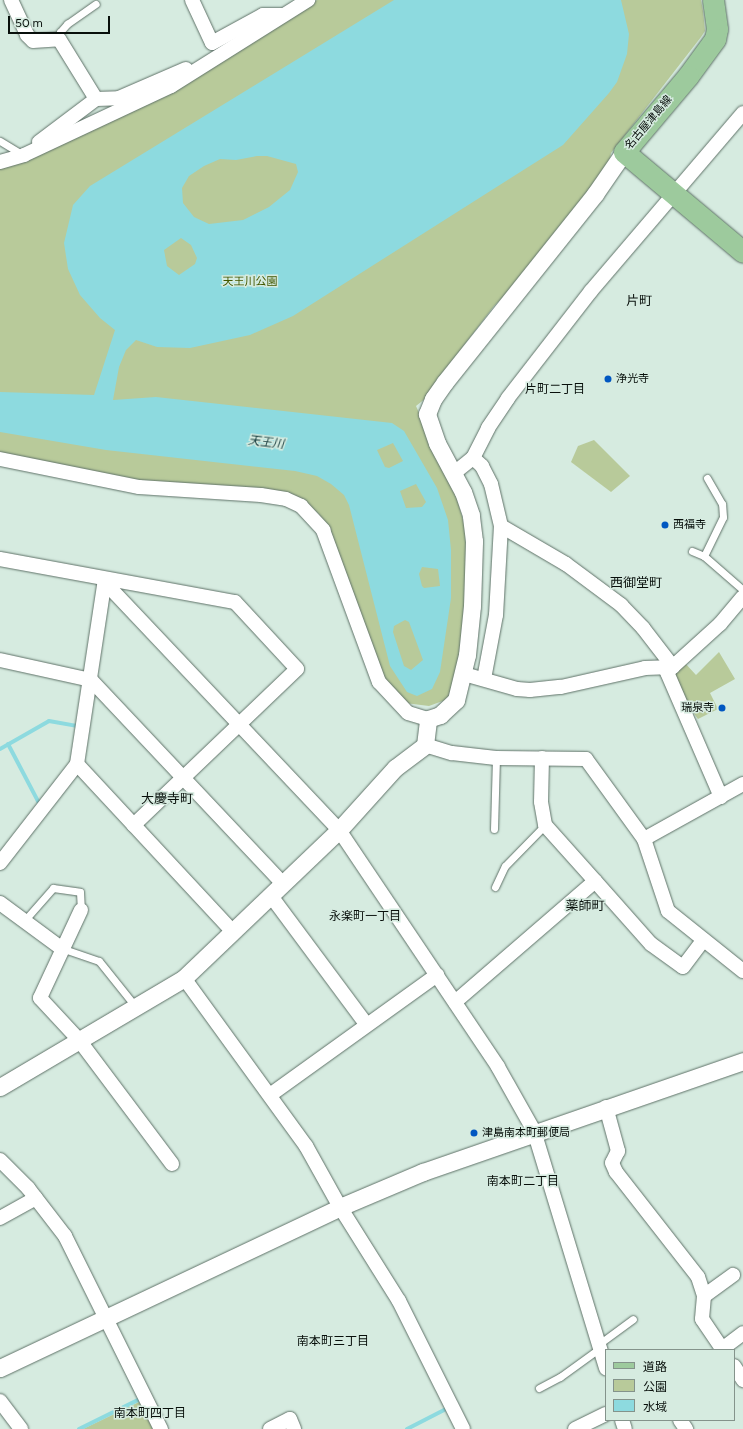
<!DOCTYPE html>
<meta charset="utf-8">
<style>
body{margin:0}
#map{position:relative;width:743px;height:1429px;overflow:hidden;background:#d6ebe0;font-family:Figtree,"Noto Sans JP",sans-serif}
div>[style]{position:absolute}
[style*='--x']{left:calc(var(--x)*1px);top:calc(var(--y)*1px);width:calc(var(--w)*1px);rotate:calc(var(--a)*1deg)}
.green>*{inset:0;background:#b8ca9a}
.water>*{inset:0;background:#8ddadf}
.stream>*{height:4px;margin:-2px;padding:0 2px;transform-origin:2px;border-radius:2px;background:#8ddadf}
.roads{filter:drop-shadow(0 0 1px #5f7268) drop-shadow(0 0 1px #5f7268)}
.service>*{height:7px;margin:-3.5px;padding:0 3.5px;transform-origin:3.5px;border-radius:3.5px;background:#fff}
.minor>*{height:14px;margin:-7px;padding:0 7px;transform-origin:7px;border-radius:7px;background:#fff}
.tertiary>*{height:17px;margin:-8.5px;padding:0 8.5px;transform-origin:8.5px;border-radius:8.5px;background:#fff}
.primary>*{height:21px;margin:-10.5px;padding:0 10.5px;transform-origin:10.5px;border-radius:10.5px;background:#9dca9d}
.dots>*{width:11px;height:11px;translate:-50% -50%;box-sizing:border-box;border:2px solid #d6ebe0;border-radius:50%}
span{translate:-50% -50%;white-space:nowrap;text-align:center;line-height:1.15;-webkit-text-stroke:3px #d6ebe0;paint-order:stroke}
.street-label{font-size:11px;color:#080f0b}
.park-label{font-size:11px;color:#425800}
.poi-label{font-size:11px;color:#080f0b}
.left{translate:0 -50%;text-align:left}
.right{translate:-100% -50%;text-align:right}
.neighbourhood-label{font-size:12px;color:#080f0b}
.water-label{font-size:12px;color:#0d3436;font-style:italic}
.quarter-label{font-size:13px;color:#080f0b}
.legend{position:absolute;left:605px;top:1349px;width:130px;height:72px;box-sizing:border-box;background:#d6ebe0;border:1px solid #84938b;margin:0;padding:5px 7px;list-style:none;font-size:12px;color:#080f0b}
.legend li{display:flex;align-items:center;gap:8px;height:20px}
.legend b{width:20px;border:1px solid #84938b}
.scale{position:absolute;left:8px;top:16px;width:102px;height:18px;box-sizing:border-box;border:2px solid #080f0b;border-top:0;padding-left:5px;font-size:12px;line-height:14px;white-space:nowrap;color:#080f0b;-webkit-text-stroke:3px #d6ebe0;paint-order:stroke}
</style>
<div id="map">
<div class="green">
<i style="clip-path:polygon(317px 0,701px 0,703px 11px,705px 31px,701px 37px,611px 153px,609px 164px,506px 294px,494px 306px,436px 382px,426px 398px,416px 406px,456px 495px,465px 527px,467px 573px,459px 658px,448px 699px,429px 706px,405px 703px,394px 695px,376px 663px,330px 529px,318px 513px,305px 503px,124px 479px,0 455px,0 168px,267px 32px)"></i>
<i style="clip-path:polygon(594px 440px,630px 476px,611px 492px,571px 462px,578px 446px)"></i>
<i style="clip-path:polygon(719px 652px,735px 679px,710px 693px,718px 709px,698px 719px,685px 701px,673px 674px,684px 662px,696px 675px)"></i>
<i style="clip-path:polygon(139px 1402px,153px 1429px,83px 1429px)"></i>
</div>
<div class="water">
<i style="clip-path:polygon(evenodd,394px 0,621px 0,629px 34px,627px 54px,617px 82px,609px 93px,563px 145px,293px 316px,250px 335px,190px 348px,157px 347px,136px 340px,126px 350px,119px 367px,113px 400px,156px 397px,392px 423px,404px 431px,437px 488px,448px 520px,451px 550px,451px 598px,440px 672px,432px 689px,417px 696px,407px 692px,390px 666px,349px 505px,344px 495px,331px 484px,317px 476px,295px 471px,106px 450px,0 432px,0 392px,94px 395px,115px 330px,100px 318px,80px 295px,68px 269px,64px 243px,73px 205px,90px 186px,394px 0,257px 156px,267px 156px,296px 164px,298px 172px,290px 190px,269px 207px,243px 220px,209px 224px,194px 217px,183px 203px,182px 188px,189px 176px,204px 166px,220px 159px,236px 160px,257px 156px,394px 0,181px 238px,191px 245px,197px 258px,195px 264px,179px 275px,167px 266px,164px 250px,181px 238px,394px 0,393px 443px,403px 461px,389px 468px,385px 467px,377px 450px,393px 443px,394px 0,416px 484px,426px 502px,422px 507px,406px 508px,400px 491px,416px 484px,394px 0,422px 567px,438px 569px,440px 586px,424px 588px,422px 586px,419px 574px,422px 567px,394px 0,405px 620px,409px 622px,423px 660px,411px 670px,404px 666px,393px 632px,394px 626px,405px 620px)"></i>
</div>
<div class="stream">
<i style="--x:8;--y:744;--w:67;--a:62.3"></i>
<i style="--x:0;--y:749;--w:56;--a:-29.7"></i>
<i style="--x:49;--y:721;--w:28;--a:10"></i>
<i style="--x:79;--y:1429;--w:66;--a:-26.2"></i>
<i style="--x:407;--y:1429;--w:46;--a:-27.1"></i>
</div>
<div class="roads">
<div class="service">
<i style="--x:59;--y:39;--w:7;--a:-82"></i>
<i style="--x:60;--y:32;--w:11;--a:-49"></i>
<i style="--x:67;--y:24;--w:35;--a:-35"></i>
<i style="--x:0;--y:141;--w:26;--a:31"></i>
<i style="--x:692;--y:551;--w:13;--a:23"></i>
<i style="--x:704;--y:556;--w:52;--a:41.1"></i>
<i style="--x:704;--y:556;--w:43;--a:-64"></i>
<i style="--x:723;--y:517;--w:13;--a:-94"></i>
<i style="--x:722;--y:504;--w:30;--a:-120"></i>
<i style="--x:494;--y:829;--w:71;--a:-88.4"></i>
<i style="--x:495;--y:887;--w:23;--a:-65"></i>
<i style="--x:505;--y:866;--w:57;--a:-45.7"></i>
<i style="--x:24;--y:921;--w:44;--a:-48.7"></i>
<i style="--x:53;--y:888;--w:27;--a:8"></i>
<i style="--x:80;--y:892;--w:18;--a:87"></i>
<i style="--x:61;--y:948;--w:40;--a:18.9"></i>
<i style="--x:99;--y:961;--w:58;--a:51.3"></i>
<i style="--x:599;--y:1344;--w:42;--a:-36.3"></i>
<i style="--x:539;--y:1388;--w:24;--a:-28"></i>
<i style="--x:560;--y:1377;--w:49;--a:-35.9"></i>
</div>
<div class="minor">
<i style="--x:11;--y:0;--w:38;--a:65"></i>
<i style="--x:27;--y:35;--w:8;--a:45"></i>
<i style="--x:33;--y:41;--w:26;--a:-4"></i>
<i style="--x:59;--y:39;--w:70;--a:58.3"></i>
<i style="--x:96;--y:99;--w:23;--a:-2"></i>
<i style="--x:119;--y:98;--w:73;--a:-23.4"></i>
<i style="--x:192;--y:0;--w:47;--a:65.1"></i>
<i style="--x:212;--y:43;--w:58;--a:-28.8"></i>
<i style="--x:263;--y:15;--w:19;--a:0"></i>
<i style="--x:39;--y:142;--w:71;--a:-37"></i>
<i style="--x:0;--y:162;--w:25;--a:-16"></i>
<i style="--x:24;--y:155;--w:162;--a:-25.1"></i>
<i style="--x:171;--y:86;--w:162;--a:-32.1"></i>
<i style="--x:0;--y:459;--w:142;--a:11.4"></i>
<i style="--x:139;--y:487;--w:122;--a:3.8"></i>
<i style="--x:261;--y:495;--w:25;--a:9"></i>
<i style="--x:286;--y:499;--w:17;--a:25"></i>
<i style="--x:301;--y:506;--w:33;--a:47"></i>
<i style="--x:323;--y:530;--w:162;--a:69.8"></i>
<i style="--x:379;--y:682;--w:42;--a:46.9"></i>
<i style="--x:408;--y:713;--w:21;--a:17"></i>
<i style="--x:453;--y:474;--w:26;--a:-39"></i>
<i style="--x:501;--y:526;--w:75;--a:30.3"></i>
<i style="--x:566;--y:564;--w:69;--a:36.7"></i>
<i style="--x:621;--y:605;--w:32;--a:46"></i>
<i style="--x:643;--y:628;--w:49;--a:52.4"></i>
<i style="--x:0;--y:559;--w:239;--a:10.4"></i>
<i style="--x:235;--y:602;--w:91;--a:47.2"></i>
<i style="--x:297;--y:669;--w:226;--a:136.3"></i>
<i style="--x:105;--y:579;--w:14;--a:56"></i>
<i style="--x:113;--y:591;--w:329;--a:46.6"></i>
<i style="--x:339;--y:830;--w:285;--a:56.1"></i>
<i style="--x:498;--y:1067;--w:73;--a:60.6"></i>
<i style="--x:534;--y:1131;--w:248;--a:73.1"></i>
<i style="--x:0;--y:660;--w:93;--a:12.4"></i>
<i style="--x:91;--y:680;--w:280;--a:46.7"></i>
<i style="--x:464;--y:674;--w:55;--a:15.8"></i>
<i style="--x:517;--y:689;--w:13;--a:4"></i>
<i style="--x:530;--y:690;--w:31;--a:-6"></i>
<i style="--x:561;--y:687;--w:86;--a:-12.7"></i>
<i style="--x:645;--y:668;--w:28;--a:-2"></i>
<i style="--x:484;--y:679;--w:65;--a:-79.4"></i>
<i style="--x:496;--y:615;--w:89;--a:-86.8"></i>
<i style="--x:501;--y:526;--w:43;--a:-103.4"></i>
<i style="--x:491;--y:484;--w:20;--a:-117"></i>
<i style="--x:482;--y:466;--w:12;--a:-138"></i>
<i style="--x:473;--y:458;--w:34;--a:-63"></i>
<i style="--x:488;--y:428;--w:36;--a:-56"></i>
<i style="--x:508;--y:398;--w:135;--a:-52.2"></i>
<i style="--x:591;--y:291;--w:234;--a:-49.5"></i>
<i style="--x:425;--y:745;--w:28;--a:17"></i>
<i style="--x:452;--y:753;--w:44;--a:6.5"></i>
<i style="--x:496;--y:758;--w:90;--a:0.6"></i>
<i style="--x:586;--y:759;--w:99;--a:54.1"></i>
<i style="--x:644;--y:839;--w:76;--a:71.6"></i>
<i style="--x:668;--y:911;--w:96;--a:38.7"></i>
<i style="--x:542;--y:758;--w:44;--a:91.3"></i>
<i style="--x:541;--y:802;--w:23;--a:80"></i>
<i style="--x:545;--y:825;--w:75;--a:48.2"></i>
<i style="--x:595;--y:881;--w:84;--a:48.4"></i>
<i style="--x:651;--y:944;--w:39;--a:36"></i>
<i style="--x:683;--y:967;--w:34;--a:-53"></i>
<i style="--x:77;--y:764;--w:229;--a:47.1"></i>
<i style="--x:721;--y:797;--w:136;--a:-113.4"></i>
<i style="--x:667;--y:672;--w:72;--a:-42.2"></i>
<i style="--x:720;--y:624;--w:35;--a:-50"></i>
<i style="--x:644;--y:839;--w:113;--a:-29.1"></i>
<i style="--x:0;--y:863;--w:125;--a:-52.1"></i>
<i style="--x:77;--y:764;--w:187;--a:-81.4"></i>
<i style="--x:271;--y:896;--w:159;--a:53.4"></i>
<i style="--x:0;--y:903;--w:76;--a:36.4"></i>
<i style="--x:81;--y:910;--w:97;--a:115"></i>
<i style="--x:40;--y:998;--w:57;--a:47.1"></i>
<i style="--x:79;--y:1040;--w:155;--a:53.1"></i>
<i style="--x:184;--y:978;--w:208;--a:54"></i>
<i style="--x:306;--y:1146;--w:70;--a:60.9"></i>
<i style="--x:340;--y:1207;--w:111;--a:57.9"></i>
<i style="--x:399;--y:1301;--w:143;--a:63.4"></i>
<i style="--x:455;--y:1002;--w:185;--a:-40.8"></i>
<i style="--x:270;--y:1095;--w:206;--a:-35.7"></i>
<i style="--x:606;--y:1107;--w:46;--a:74.7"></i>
<i style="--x:618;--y:1151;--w:13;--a:117"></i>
<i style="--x:612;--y:1163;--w:10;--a:66"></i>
<i style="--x:616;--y:1172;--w:133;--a:52"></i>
<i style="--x:698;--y:1277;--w:20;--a:72"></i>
<i style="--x:704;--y:1296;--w:23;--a:95"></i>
<i style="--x:702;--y:1319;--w:37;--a:56"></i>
<i style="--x:0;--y:1160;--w:40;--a:45"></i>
<i style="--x:28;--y:1188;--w:61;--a:52.4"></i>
<i style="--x:65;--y:1236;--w:216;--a:63.6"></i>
<i style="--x:0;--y:1218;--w:41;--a:-29.1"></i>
<i style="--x:704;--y:1296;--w:36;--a:-36"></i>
<i style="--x:722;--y:1349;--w:26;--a:-37"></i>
<i style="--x:734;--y:1366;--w:17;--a:57"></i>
<i style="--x:0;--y:1401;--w:35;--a:53"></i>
<i style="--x:622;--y:1420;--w:9;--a:72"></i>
<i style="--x:680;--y:1420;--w:11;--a:56"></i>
<i style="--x:270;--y:1429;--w:22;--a:-27"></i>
<i style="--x:290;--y:1419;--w:11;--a:68"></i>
<i style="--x:575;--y:1429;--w:34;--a:-26"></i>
</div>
<div class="tertiary">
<i style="--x:0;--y:1087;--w:214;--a:-30.6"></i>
<i style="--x:184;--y:978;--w:214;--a:-43.7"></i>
<i style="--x:339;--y:830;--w:84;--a:-47.9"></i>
<i style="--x:395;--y:768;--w:38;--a:-37"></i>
<i style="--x:425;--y:745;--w:26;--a:-83"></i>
<i style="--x:428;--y:719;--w:13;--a:-18"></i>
<i style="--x:440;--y:715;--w:22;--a:-43"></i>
<i style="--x:456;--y:700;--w:46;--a:-76.3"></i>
<i style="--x:467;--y:655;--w:49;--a:-84.2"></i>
<i style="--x:472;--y:606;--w:65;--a:-88.2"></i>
<i style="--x:474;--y:541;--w:26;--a:-97"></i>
<i style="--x:471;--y:515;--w:24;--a:-109"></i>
<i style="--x:463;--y:492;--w:55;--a:-118"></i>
<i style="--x:437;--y:443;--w:31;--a:-109"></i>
<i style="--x:427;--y:414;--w:16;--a:-68"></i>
<i style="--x:433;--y:399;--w:21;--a:-55"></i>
<i style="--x:445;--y:382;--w:241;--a:-51.4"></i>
<i style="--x:595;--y:194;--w:51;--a:-55.4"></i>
<i style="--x:0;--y:1368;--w:376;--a:-25.3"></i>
<i style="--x:340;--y:1207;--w:90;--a:-22.9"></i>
<i style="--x:423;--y:1172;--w:339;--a:-19.1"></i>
</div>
<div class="primary">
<i style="--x:713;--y:0;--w:29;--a:82"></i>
<i style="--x:717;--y:29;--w:10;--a:101"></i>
<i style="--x:715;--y:39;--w:46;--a:126.1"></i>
<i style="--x:688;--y:76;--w:99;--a:130.1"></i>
<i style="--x:624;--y:152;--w:155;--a:40"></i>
</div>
</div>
<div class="dots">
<i style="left:608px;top:379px;background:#0157c1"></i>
<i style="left:665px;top:525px;background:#0157c1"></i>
<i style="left:722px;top:708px;background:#0157c1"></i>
<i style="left:474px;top:1133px;background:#0157c1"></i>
</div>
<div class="street-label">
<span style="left:649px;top:123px;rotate:-50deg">名古屋津島線</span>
</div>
<div class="park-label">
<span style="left:250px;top:282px">天王川公園</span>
</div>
<div class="poi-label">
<span class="left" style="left:616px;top:379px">浄光寺</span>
<span class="left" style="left:673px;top:525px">西福寺</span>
<span class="right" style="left:714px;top:708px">瑞泉寺</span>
<span class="left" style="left:482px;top:1133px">津島南本町郵便局</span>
</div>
<div class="neighbourhood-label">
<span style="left:555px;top:390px">片町二丁目</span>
<span style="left:365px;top:917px">永楽町一丁目</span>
<span style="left:523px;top:1182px">南本町二丁目</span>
<span style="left:333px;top:1342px">南本町三丁目</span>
<span style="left:150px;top:1414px">南本町四丁目</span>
</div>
<div class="water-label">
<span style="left:266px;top:443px;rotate:7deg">天王川</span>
</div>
<div class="quarter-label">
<span style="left:639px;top:301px">片町</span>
<span style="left:636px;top:583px">西御堂町</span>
<span style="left:167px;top:799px">大慶寺町</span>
<span style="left:585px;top:906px">薬師町</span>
</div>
<ul class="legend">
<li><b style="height:5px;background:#9dca9d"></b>道路</li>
<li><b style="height:11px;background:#b8ca9a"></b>公園</li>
<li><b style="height:11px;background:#8ddadf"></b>水域</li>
</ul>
<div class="scale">50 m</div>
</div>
